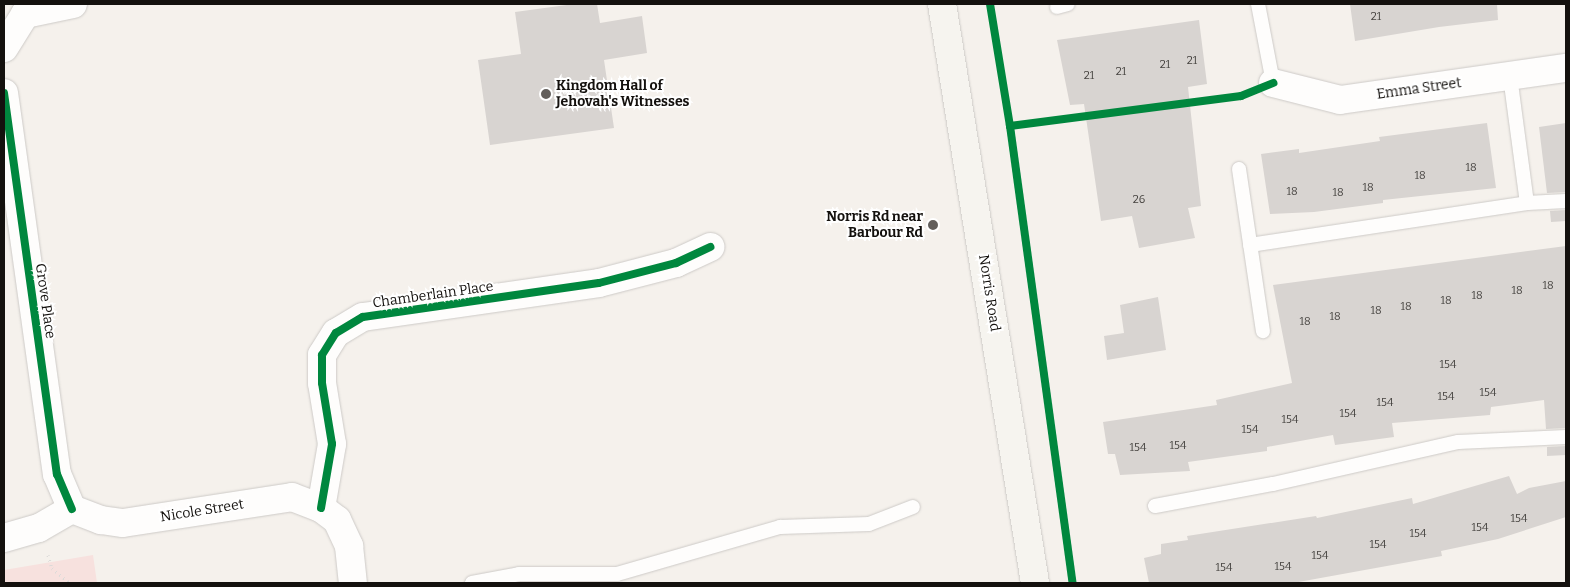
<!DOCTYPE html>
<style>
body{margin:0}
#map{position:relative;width:1570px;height:587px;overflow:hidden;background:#f5f1ec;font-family:Bitter,serif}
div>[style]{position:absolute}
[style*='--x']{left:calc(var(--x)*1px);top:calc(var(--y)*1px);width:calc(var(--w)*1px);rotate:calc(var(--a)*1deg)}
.green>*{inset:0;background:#f7e1de}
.building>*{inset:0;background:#d8d4d1}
.path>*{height:3px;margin-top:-1.5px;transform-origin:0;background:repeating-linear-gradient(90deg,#dcdad8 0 1px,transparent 0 5px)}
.roads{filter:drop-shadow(0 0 1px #cdcac7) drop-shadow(0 0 1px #cdcac7)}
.service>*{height:14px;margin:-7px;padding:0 7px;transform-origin:7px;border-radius:7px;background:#fefdfc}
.minor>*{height:28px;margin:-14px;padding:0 14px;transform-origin:14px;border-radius:14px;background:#fefdfc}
.secondary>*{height:28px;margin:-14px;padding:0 14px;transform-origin:14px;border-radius:14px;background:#f6f4ef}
.cycleway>*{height:8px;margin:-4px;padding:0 4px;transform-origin:4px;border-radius:4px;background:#00873e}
.dots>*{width:14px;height:14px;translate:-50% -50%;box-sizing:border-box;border:2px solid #fff;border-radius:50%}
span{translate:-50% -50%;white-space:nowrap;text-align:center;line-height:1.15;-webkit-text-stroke:4px #fff;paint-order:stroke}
.number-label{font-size:11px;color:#45423f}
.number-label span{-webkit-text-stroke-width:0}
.poi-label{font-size:14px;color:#14110e;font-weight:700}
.left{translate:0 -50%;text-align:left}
.right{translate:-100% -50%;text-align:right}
.street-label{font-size:14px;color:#14110e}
.frame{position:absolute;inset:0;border:5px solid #14110e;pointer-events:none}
</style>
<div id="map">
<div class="green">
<i style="clip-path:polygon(93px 555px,97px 583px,4px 583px,4px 570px)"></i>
</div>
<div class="building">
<i style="clip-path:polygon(574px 4px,597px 4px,600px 23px,642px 16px,647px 53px,604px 60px,614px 128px,490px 145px,478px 60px,521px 54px,515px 12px)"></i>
<i style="clip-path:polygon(1350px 4px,1497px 4px,1498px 20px,1439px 27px,1355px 41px)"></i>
<i style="clip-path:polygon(1199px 20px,1207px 84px,1188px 87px,1201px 206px,1188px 208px,1195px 238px,1139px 248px,1132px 216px,1101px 221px,1084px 104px,1070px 105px,1057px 40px)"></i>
<i style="clip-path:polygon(1487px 123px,1496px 188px,1383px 200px,1383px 203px,1314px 212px,1270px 214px,1261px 154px,1299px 149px,1299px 153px,1380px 141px,1379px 137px)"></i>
<i style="clip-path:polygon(1566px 123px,1566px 192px,1547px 193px,1539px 127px)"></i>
<i style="clip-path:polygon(1566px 210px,1566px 221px,1551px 222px,1550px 211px)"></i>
<i style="clip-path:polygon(1566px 246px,1566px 428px,1546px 429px,1544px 400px,1491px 407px,1490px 415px,1392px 423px,1394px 437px,1335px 445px,1333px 435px,1267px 447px,1267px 451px,1188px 462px,1190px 471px,1120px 475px,1115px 454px,1108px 454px,1103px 422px,1217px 405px,1216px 400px,1292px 383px,1273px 285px)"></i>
<i style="clip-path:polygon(1158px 297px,1166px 350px,1107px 360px,1104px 336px,1124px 333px,1120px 305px)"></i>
<i style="clip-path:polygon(1566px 446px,1566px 455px,1547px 456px,1547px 447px)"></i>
<i style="clip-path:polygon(1509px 476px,1517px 494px,1529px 488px,1566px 481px,1566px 517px,1498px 539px,1441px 551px,1442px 556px,1293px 583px,1149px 583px,1144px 558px,1161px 554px,1161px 544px,1188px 540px,1187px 536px,1316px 516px,1317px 518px,1412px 498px,1413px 504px)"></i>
</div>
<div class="path">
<i style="--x:48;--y:555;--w:14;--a:73"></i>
<i style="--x:52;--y:568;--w:23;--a:40"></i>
</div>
<div class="roads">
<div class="service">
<i style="--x:1258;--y:4;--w:80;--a:79.2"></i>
<i style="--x:1057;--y:7;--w:11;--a:-15"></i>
<i style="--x:1510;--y:76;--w:128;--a:82.4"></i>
<i style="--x:1239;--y:169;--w:164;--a:81.6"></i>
<i style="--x:1250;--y:245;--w:280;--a:-8.6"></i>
<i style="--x:1527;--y:203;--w:39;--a:-3"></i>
<i style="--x:1155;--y:506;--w:120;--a:-10.6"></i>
<i style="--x:1273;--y:484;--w:190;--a:-12.8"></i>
<i style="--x:1458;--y:442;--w:108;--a:-2.7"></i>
<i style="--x:472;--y:583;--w:48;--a:-10.8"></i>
<i style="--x:519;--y:574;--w:98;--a:0"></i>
<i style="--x:617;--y:574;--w:170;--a:-16.1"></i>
<i style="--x:780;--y:527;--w:89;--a:-1.9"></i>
<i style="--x:869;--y:524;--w:47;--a:-21.1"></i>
</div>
<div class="minor">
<i style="--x:4;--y:48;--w:40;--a:-58"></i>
<i style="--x:25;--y:14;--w:49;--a:-11.8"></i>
<i style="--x:1273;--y:83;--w:69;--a:14.2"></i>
<i style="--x:1340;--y:100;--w:228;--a:-8.1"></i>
<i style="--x:4;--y:93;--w:385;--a:82.1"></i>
<i style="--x:57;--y:474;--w:38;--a:67"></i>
<i style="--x:321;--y:508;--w:65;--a:-80.2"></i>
<i style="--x:332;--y:444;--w:62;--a:-99.3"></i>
<i style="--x:322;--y:383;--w:28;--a:-90"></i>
<i style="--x:322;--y:355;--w:26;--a:-58"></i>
<i style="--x:336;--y:333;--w:31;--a:-31"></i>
<i style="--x:363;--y:317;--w:238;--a:-8.2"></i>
<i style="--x:599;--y:283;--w:80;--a:-14.6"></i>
<i style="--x:676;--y:263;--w:38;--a:-25"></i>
<i style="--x:4;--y:538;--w:36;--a:-16"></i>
<i style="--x:39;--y:528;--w:38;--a:-30"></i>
<i style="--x:72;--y:509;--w:31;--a:21"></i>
<i style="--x:101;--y:520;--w:22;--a:8"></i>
<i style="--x:123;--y:523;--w:171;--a:-8.7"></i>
<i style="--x:292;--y:497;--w:31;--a:21"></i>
<i style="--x:321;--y:508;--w:20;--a:37"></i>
<i style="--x:337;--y:520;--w:29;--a:65"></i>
<i style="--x:349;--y:546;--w:37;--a:84"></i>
</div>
<div class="secondary">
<i style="--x:942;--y:4;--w:586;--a:80.87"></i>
</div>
</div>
<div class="cycleway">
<i style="--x:990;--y:4;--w:124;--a:80.7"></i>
<i style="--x:1010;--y:126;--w:461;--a:82.2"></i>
<i style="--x:4;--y:93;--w:385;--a:82.1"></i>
<i style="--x:57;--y:474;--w:38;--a:67"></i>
<i style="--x:1010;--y:126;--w:233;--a:-7.4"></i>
<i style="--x:1241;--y:96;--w:35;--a:-22"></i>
<i style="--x:321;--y:508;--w:65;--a:-80.2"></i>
<i style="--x:332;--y:444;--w:62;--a:-99.3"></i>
<i style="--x:322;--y:383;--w:28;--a:-90"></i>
<i style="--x:322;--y:355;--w:26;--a:-58"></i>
<i style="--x:336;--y:333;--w:31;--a:-31"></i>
<i style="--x:363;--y:317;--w:238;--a:-8.2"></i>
<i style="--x:599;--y:283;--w:80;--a:-14.6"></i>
<i style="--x:676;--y:263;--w:38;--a:-25"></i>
</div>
<div class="dots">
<i style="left:546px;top:94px;background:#635f5c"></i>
<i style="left:933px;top:225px;background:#635f5c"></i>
</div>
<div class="number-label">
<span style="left:1376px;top:17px">21</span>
<span style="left:1192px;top:61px">21</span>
<span style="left:1165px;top:65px">21</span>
<span style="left:1121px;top:72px">21</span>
<span style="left:1089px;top:76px">21</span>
<span style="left:1471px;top:168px">18</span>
<span style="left:1420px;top:176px">18</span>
<span style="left:1368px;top:188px">18</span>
<span style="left:1292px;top:192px">18</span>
<span style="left:1338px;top:193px">18</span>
<span style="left:1139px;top:200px">26</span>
<span style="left:1548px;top:286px">18</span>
<span style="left:1517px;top:291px">18</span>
<span style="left:1477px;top:296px">18</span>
<span style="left:1446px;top:301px">18</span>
<span style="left:1406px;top:307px">18</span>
<span style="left:1376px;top:311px">18</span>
<span style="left:1335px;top:317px">18</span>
<span style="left:1305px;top:322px">18</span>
<span style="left:1448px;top:365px">154</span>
<span style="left:1488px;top:393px">154</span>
<span style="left:1446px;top:397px">154</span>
<span style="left:1385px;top:403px">154</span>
<span style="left:1348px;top:414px">154</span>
<span style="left:1290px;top:420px">154</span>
<span style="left:1250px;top:430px">154</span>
<span style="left:1178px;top:446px">154</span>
<span style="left:1138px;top:448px">154</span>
<span style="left:1519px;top:519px">154</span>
<span style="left:1480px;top:528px">154</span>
<span style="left:1418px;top:534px">154</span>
<span style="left:1378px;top:545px">154</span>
<span style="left:1320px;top:556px">154</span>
<span style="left:1283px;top:567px">154</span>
<span style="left:1224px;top:568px">154</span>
</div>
<div class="poi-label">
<span class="left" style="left:556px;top:94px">Kingdom Hall of<br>Jehovah's Witnesses</span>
<span class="right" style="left:923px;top:225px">Norris Rd near<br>Barbour Rd</span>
</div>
<div class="street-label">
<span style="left:1419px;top:89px;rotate:-8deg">Emma Street</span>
<span style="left:989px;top:293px;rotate:81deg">Norris Road</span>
<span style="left:433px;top:295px;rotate:-8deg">Chamberlain Place</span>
<span style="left:45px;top:301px;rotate:82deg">Grove Place</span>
<span style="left:202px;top:511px;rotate:-9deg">Nicole Street</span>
</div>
<div class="frame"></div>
</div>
